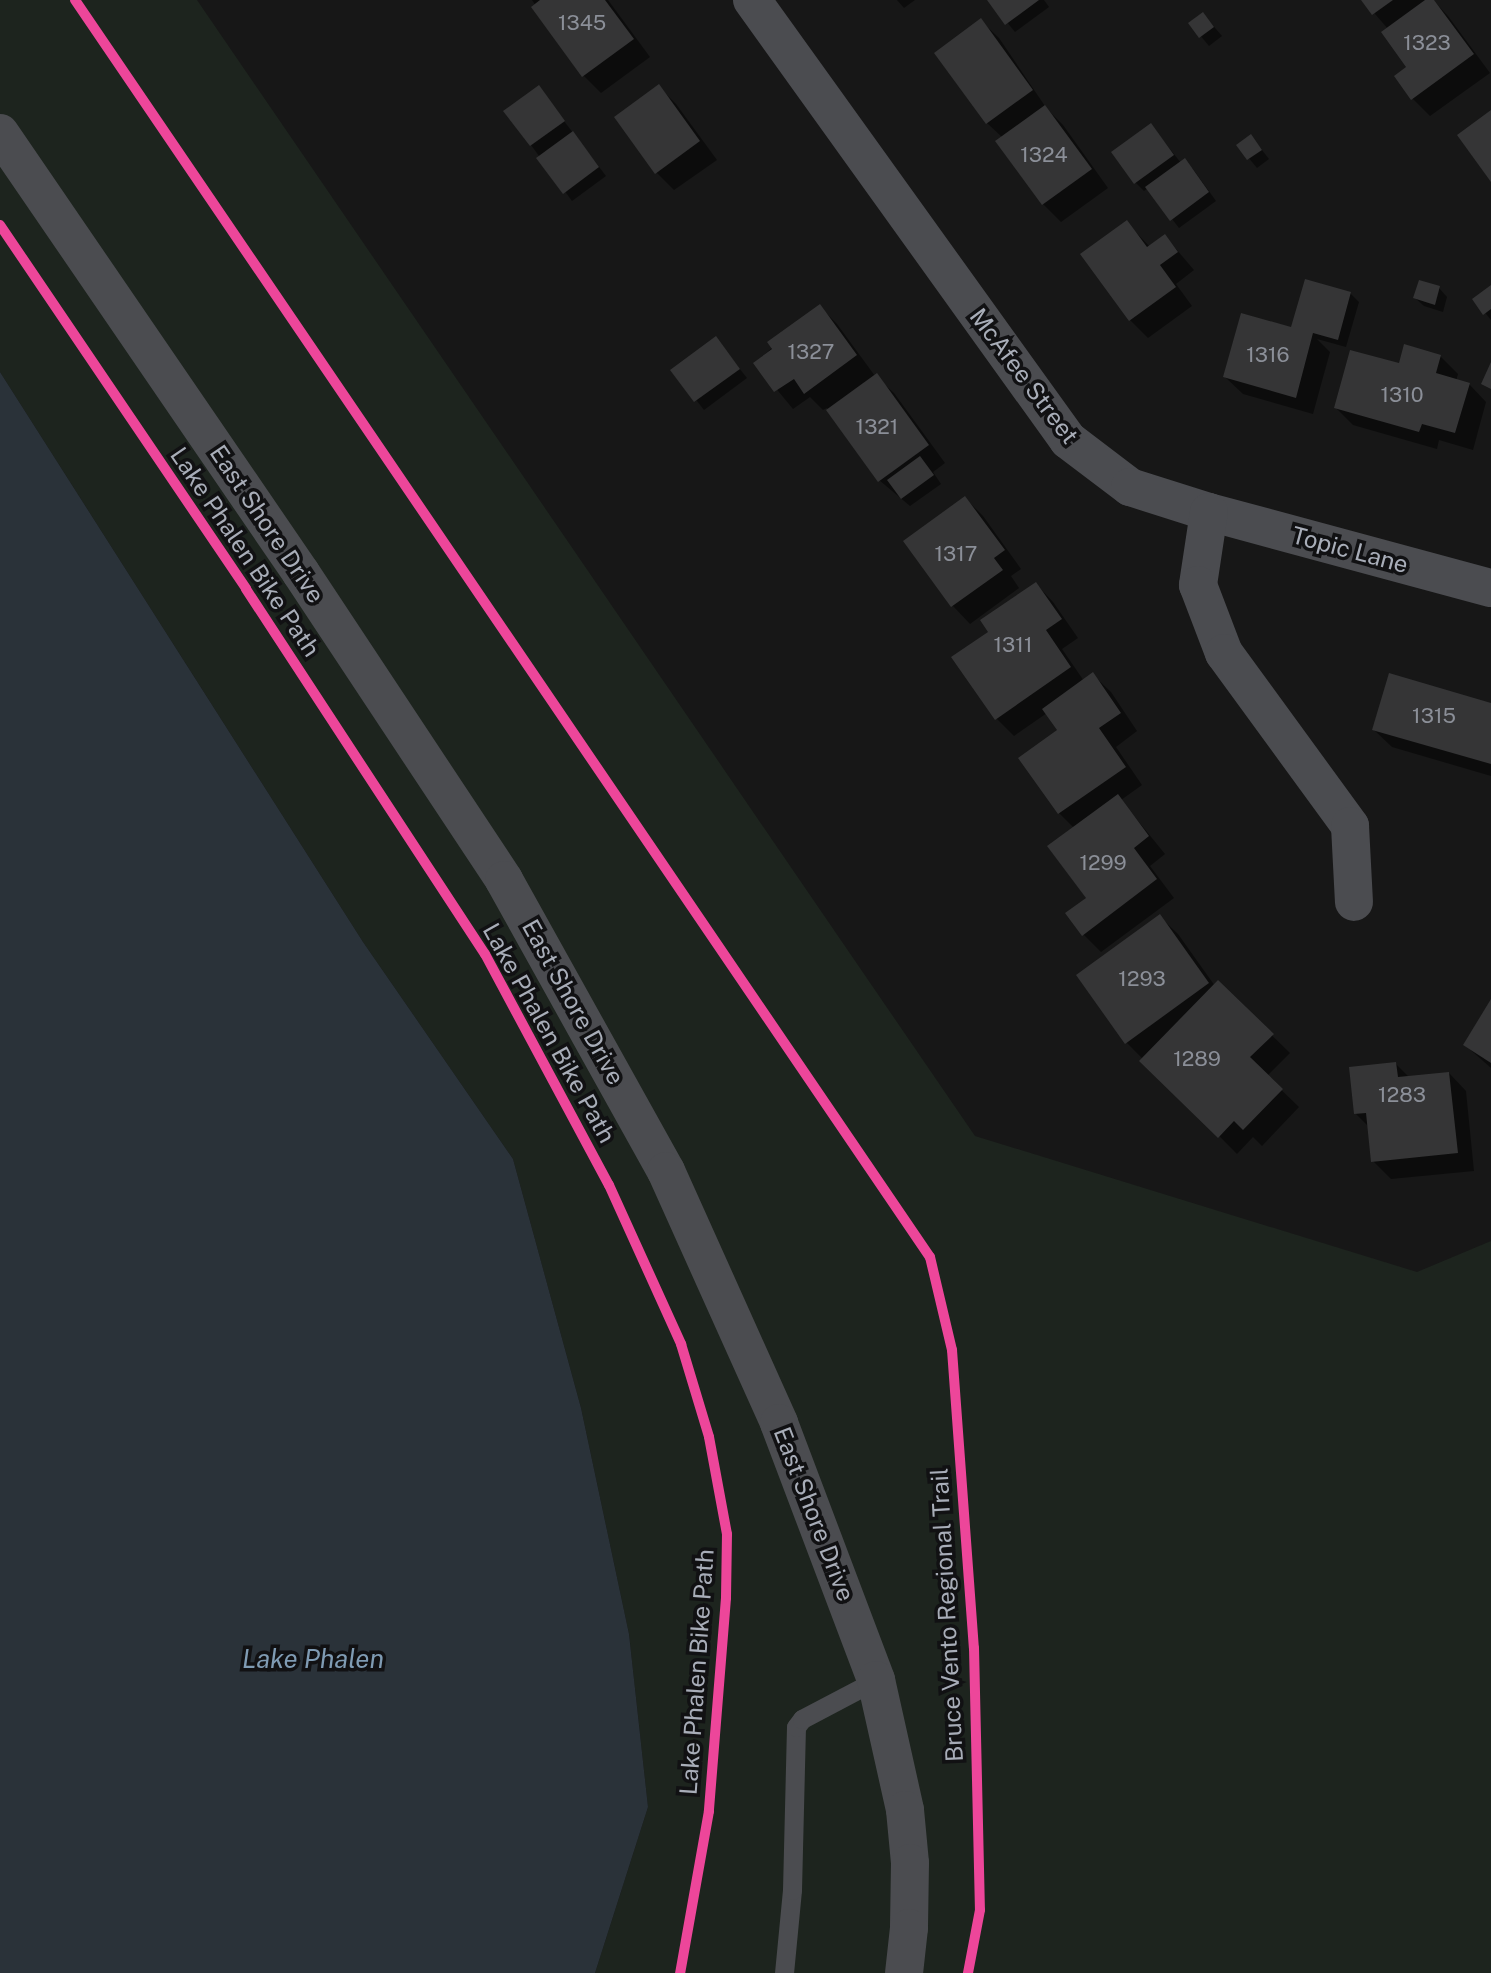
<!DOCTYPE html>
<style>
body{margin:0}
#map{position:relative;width:1491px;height:1973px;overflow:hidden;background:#171717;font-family:"Public Sans",sans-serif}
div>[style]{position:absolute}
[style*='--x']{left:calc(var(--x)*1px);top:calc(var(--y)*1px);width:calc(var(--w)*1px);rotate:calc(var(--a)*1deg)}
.green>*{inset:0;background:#1d241e}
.water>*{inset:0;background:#2a3239}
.shadow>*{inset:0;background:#0007}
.building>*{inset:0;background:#353536}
.service>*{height:19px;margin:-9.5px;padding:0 9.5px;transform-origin:9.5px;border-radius:9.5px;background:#4b4c50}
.minor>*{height:38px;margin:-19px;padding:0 19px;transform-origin:19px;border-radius:19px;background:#4b4c50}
.tertiary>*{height:38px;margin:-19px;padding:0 19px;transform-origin:19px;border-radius:19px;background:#4b4c50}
.cycleway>*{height:10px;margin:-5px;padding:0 5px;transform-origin:5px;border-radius:5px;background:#ed469a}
span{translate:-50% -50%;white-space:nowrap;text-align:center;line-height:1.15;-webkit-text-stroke:7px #111113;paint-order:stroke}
.number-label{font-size:21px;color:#8b8f98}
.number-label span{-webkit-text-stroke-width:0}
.street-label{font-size:24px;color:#a8adb8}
.water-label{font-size:26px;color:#7f9bb3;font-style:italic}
</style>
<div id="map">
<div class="green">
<i style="clip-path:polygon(0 0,197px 0,975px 1136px,1417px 1272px,1491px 1241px,1491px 1973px,595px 1973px,648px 1807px,629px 1634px,581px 1408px,513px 1159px,363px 942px,0 372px)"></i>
</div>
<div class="water">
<i style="clip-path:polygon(0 372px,363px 942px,513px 1159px,581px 1408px,629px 1634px,648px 1807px,595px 1973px,0 1973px)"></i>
</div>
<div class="shadow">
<i style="clip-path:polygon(532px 0,608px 0,650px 57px,601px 93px,583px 75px)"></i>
<i style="clip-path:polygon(897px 0,915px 0,904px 8px)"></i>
<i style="clip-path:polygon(989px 0,1044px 0,1049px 7px,1015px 32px)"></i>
<i style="clip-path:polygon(1363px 0,1433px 0,1448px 16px,1490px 73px,1430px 116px,1413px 99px,1409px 67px,1388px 29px)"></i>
<i style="clip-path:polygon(1203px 14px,1222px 36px,1209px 46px,1190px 23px)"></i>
<i style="clip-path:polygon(981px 21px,999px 38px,1047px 109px,1063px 125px,1108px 188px,1061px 222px,1043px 204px,998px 142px,1003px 138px,987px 123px)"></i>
<i style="clip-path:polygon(538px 87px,606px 176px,572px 201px,531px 145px)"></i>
<i style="clip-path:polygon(659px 87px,676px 104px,717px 160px,674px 190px,657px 173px)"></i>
<i style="clip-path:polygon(1151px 125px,1181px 163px,1184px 161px,1193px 169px,1216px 201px,1179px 228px,1148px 188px,1144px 191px,1136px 183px,1114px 153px)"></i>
<i style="clip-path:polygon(1251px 136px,1269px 159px,1257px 168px,1238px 145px)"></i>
<i style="clip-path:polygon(1127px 223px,1150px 247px,1165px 236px,1194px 270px,1176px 284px,1192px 306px,1148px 338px,1130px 320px,1083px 255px)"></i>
<i style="clip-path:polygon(1491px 287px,1491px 320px,1474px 299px)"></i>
<i style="clip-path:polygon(1439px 288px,1447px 297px,1443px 312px,1424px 306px,1415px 298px)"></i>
<i style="clip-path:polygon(1350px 293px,1359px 302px,1346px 347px,1317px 339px,1330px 352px,1313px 414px,1243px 394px,1225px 377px)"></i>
<i style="clip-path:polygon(819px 306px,837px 324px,875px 376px,894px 393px,945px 463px,933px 472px,941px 484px,910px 506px,879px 480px,827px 408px,823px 410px,810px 397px,793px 409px,755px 363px)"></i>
<i style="clip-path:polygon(716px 339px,747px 378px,704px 410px,673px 370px)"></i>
<i style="clip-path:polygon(1440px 356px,1458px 374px,1456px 381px,1469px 384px,1486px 402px,1473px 450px,1439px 440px,1437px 449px,1353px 425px,1336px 408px,1400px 365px)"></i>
<i style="clip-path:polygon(965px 498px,983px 516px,1021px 569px,1011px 576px,1019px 588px,970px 624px,953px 606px,906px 541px)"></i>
<i style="clip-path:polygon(1036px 584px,1053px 602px,1078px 638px,1062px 649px,1084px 681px,1093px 675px,1111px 692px,1137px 731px,1116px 747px,1142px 785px,1121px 800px,1165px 854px,1150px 866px,1174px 898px,1101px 952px,1083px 934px,1088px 898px,1074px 828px,1059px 813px,1060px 730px,1047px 713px,1014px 736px,996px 718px,990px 632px)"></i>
<i style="clip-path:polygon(1491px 704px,1491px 776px,1392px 747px,1374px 730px)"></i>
<i style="clip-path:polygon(1160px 917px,1178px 934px,1215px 986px,1218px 983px,1290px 1053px,1267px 1076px,1299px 1107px,1262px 1146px,1253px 1137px,1237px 1154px,1127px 1043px)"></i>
<i style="clip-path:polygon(1491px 1003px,1491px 1068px,1465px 1045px)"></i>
<i style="clip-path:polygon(1396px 1064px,1409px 1077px,1449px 1073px,1466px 1091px,1474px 1171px,1391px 1179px,1373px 1161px,1369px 1127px,1356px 1114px)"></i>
</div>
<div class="building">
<i style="clip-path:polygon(540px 0,605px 0,634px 39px,582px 77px,531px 7px)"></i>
<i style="clip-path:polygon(987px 0,1039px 0,1005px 25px)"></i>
<i style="clip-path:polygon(1361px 0,1393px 0,1372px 15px)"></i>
<i style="clip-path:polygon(1425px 0,1434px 0,1474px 54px,1411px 100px,1394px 76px,1406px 67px,1381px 32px)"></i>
<i style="clip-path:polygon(1203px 12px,1214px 27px,1199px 38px,1188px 23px)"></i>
<i style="clip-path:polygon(981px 18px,1033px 90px,986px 124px,934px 53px)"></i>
<i style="clip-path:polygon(659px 84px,700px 141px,655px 174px,614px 117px)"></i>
<i style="clip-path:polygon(539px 85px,565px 121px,530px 146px,503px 111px)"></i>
<i style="clip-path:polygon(1045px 105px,1092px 169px,1042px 205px,995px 141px)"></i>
<i style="clip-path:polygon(1491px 110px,1491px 182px,1457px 135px)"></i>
<i style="clip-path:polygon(1151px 123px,1174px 155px,1134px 184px,1111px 152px)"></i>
<i style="clip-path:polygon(573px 131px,599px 167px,563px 194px,536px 158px)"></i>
<i style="clip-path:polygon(1251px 134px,1262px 150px,1247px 160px,1236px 145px)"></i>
<i style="clip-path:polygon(1185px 158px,1209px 192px,1170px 221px,1145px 187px)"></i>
<i style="clip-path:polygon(1127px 220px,1147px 247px,1165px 234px,1178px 252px,1160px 265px,1176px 287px,1129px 321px,1080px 254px)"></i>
<i style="clip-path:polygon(1305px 279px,1351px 292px,1338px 340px,1313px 333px,1296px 398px,1223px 377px,1241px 313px,1291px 327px)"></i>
<i style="clip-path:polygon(1419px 280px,1440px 286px,1435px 305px,1413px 298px)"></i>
<i style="clip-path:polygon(1491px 285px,1491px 309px,1483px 315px,1472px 299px)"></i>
<i style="clip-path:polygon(820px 304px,857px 355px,804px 394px,794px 379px,774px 392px,753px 363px,772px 349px,767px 342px)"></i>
<i style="clip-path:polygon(716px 336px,740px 369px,694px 402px,670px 370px)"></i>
<i style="clip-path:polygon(1404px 344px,1441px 355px,1436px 373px,1470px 383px,1455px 433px,1422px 424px,1419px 432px,1334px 408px,1350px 350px,1399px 363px)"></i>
<i style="clip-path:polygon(1491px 362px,1491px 389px,1481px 384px)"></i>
<i style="clip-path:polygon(877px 373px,929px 445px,878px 482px,826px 410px)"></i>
<i style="clip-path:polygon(920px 456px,934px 475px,901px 499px,887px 480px)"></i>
<i style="clip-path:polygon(965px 496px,1005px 550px,994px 558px,1003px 570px,951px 607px,903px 541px)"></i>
<i style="clip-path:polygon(1036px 582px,1062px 619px,1046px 630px,1071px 667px,995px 720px,951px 657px,988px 632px,980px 620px)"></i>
<i style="clip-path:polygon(1093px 672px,1121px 713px,1099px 728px,1126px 767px,1058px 814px,1018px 758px,1057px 730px,1042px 709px)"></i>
<i style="clip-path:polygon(1389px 673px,1491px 703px,1491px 764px,1372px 730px)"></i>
<i style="clip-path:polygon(1118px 794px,1149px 836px,1134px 848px,1157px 879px,1082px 936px,1065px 913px,1086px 898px,1047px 846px)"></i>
<i style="clip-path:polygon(1160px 914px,1209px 983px,1125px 1044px,1076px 975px)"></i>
<i style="clip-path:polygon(1218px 980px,1274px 1034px,1250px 1057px,1283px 1089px,1243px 1130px,1234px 1121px,1218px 1138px,1139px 1061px)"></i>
<i style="clip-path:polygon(1491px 999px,1491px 1063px,1463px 1045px)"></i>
<i style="clip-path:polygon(1396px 1062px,1398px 1077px,1449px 1072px,1458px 1153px,1371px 1162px,1366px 1113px,1354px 1114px,1349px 1067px)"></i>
</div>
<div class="service">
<i style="--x:784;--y:1973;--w:83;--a:-84.5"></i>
<i style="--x:792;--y:1890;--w:163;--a:-88.6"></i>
<i style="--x:796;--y:1727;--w:10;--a:-53"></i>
<i style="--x:802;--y:1719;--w:84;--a:-27.8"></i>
</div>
<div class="minor">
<i style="--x:752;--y:0;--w:542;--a:54.31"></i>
<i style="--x:1068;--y:440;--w:78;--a:37.2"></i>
<i style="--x:1130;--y:487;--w:83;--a:17.6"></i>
<i style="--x:1209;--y:512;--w:292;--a:15.1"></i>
<i style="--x:1209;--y:512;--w:74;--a:98.6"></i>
<i style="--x:1198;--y:585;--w:73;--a:69.1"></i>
<i style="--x:1224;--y:653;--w:214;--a:53.9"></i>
<i style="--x:1350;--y:826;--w:76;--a:87"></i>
</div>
<div class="tertiary">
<i style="--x:0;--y:133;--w:533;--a:55.62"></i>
<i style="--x:301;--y:573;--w:368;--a:56.5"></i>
<i style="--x:504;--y:880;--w:333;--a:60.9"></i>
<i style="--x:666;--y:1171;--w:276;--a:65.8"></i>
<i style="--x:779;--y:1423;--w:275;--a:69.3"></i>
<i style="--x:876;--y:1680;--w:133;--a:77.4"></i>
<i style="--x:905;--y:1810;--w:53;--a:84.6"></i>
<i style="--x:910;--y:1863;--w:65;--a:90.9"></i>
<i style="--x:909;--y:1928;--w:45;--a:96.3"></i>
</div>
<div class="cycleway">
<i style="--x:75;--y:0;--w:1520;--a:55.78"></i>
<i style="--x:930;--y:1257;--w:96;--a:76.7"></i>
<i style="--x:952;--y:1350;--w:299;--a:85.8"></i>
<i style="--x:974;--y:1648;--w:262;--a:88.7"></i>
<i style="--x:980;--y:1910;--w:64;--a:100.8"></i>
<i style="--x:0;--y:225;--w:439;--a:55.9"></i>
<i style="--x:246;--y:589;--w:436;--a:56.8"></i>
<i style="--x:485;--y:954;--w:262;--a:61.8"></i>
<i style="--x:609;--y:1185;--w:175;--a:65.6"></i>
<i style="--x:681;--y:1344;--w:97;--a:73.2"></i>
<i style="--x:709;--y:1437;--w:99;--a:79.5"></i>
<i style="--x:727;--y:1534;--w:64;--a:90.9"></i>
<i style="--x:726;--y:1598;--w:214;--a:94.6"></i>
<i style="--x:709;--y:1811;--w:165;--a:100.1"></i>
</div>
<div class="number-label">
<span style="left:582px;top:23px">1345</span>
<span style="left:1427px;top:43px">1323</span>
<span style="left:1044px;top:155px">1324</span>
<span style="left:811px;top:352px">1327</span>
<span style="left:1268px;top:355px">1316</span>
<span style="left:1402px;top:395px">1310</span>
<span style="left:877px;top:427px">1321</span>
<span style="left:956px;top:554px">1317</span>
<span style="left:1013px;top:645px">1311</span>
<span style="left:1434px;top:716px">1315</span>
<span style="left:1103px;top:863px">1299</span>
<span style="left:1142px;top:979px">1293</span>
<span style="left:1197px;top:1059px">1289</span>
<span style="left:1402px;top:1095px">1283</span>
</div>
<div class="street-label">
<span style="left:1024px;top:376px;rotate:53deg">McAfee Street</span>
<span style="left:267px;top:524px;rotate:56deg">East Shore Drive</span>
<span style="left:1350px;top:550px;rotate:15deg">Topic Lane</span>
<span style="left:245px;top:552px;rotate:56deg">Lake Phalen Bike Path</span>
<span style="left:573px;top:1002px;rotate:61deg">East Shore Drive</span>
<span style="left:549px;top:1033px;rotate:61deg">Lake Phalen Bike Path</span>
<span style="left:814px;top:1514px;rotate:69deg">East Shore Drive</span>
<span style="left:947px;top:1615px;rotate:-93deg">Bruce Vento Regional Trail</span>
<span style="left:697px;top:1672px;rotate:-86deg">Lake Phalen Bike Path</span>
</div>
<div class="water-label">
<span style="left:313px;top:1659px">Lake Phalen</span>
</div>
</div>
